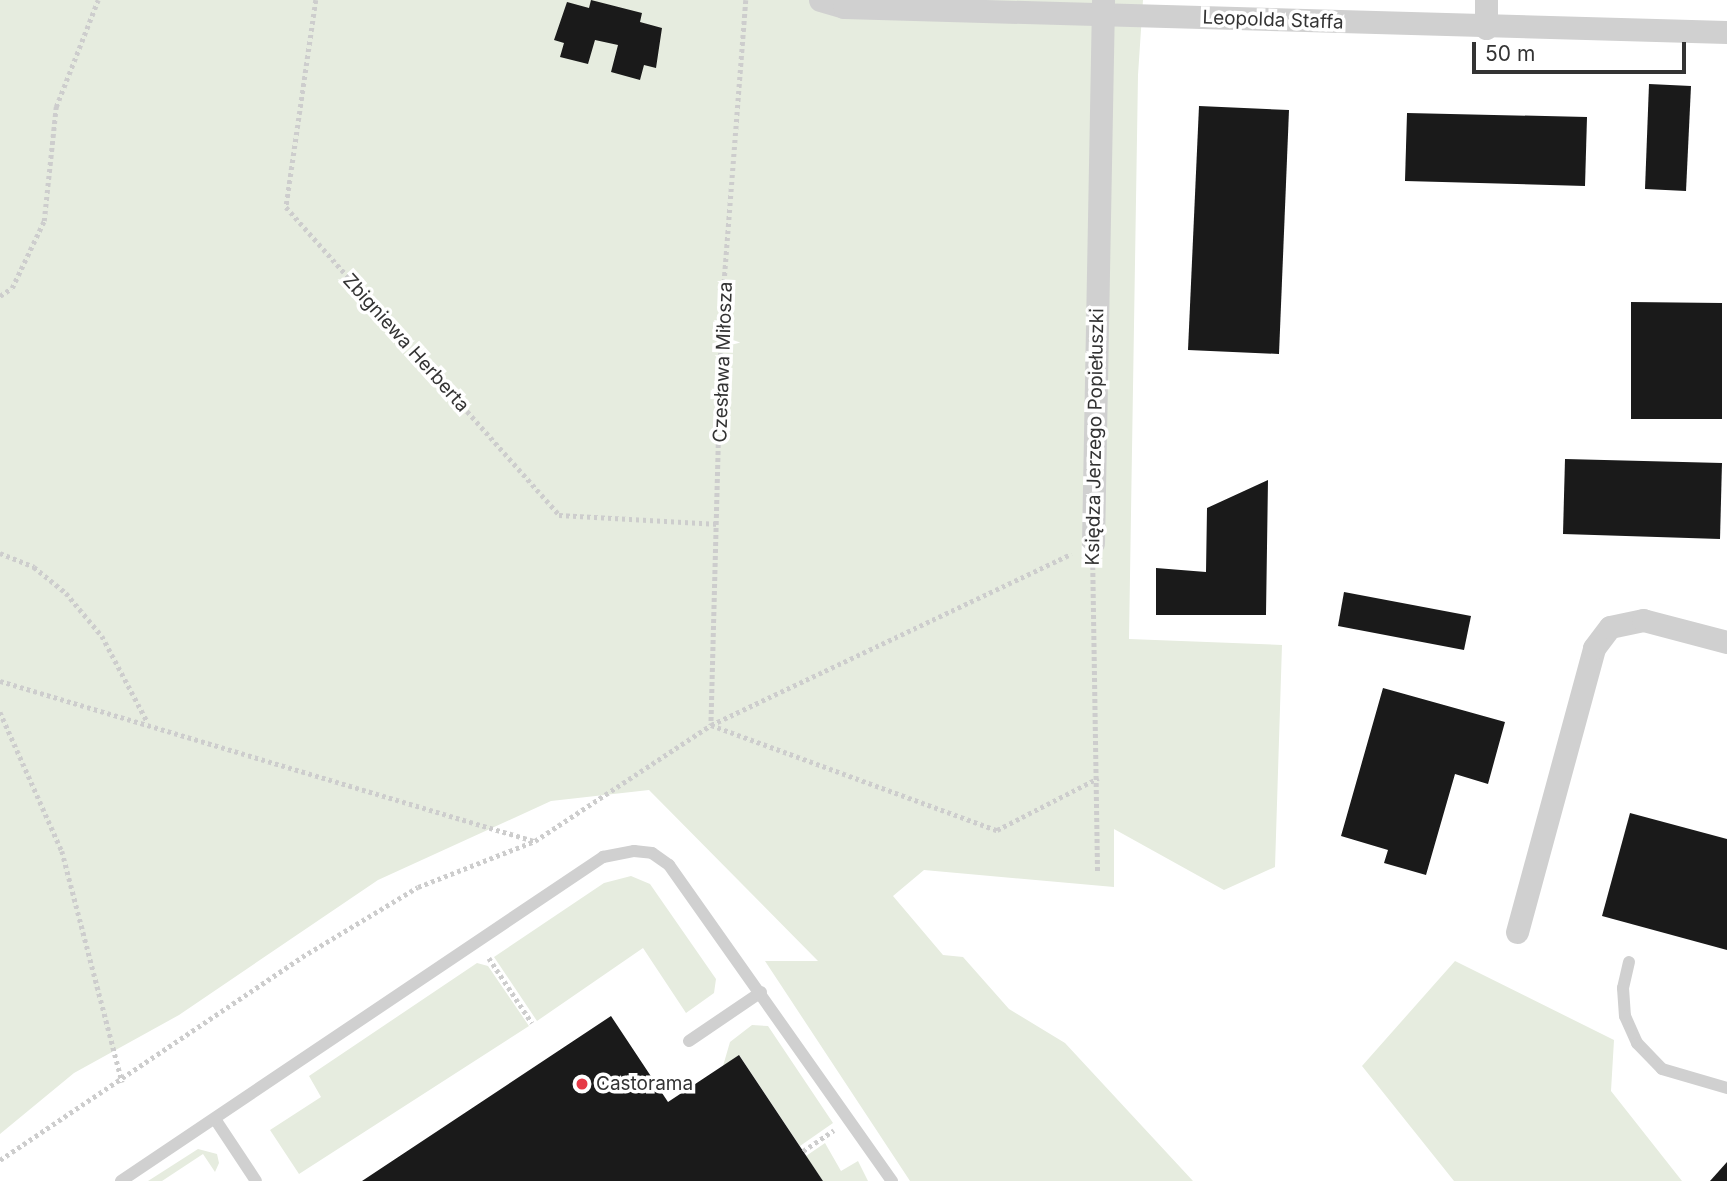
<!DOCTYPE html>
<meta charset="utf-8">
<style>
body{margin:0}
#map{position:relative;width:1727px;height:1181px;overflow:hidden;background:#fff;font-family:Inter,sans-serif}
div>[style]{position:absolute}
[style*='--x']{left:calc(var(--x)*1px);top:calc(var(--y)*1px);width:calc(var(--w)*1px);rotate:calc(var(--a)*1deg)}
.green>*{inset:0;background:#e6ecdf}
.building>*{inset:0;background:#1a1a1a}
.path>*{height:4.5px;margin-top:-2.25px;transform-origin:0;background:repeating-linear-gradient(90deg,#cdcdcd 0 3.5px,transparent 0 7px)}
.lane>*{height:12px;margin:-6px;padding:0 6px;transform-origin:6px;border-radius:6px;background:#d0d0d0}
.street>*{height:23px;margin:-11.5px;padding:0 11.5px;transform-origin:11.5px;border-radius:11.5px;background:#d0d0d0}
.dots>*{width:19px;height:19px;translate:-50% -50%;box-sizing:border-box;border:4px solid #fff;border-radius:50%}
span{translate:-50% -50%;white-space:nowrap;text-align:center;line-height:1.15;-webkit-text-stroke:7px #fff;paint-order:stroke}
.street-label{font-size:19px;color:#333}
.poi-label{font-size:19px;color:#333}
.left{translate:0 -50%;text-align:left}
.scale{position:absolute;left:1472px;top:42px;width:214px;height:32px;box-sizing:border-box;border:4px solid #333;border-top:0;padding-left:9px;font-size:21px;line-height:24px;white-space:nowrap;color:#333;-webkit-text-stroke:5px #fff;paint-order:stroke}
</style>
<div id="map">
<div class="green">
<i style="clip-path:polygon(0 0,1143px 0,1138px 75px,1129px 639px,1282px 645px,1275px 867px,1224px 890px,1114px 829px,1114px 887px,924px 870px,893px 896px,943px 955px,963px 957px,1009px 1009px,1065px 1043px,1193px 1181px,910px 1181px,765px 961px,818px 961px,649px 790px,551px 801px,378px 880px,179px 1015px,74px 1073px,0 1134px)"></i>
<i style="clip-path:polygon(631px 876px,650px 884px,716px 979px,714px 993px,686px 1013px,643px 948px,537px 1021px,494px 957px,604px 883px)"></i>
<i style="clip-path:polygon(1455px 961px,1614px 1040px,1611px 1091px,1682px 1181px,1454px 1181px,1362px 1066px)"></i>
<i style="clip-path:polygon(477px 963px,488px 966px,529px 1026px,299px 1174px,270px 1130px,321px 1097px,309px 1076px)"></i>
<i style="clip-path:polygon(752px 1025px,768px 1026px,833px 1123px,800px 1146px,740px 1056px,723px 1066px,730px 1042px)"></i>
<i style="clip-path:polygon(825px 1143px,841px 1171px,858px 1161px,868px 1181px,823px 1181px,806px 1156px)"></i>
<i style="clip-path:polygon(198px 1149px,217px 1154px,219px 1163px,215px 1172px,203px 1154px,162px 1181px,148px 1181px)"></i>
</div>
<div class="building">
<i style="clip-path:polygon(591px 0,642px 13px,640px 22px,662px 28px,656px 68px,644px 65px,640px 80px,611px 72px,618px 45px,595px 40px,588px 64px,560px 57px,564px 43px,554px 40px,567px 2px,589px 8px)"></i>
<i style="clip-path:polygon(1649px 84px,1691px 86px,1686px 191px,1645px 189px)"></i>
<i style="clip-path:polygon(1199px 106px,1289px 110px,1279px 354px,1188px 350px)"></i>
<i style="clip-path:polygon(1407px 113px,1587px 117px,1585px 186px,1405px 181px)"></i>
<i style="clip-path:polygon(1631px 302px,1722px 303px,1722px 419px,1631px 419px)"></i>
<i style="clip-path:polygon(1565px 459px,1722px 463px,1720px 539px,1563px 534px)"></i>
<i style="clip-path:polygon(1268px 480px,1266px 615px,1156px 615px,1156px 568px,1206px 572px,1207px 508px)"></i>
<i style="clip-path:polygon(1344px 592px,1471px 616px,1464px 650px,1338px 626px)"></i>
<i style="clip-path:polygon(1383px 688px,1505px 722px,1488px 784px,1455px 774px,1426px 875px,1384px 863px,1388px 850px,1341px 836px)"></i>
<i style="clip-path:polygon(1630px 813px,1727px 839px,1727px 950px,1602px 916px)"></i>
<i style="clip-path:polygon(611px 1016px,668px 1102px,739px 1055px,823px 1181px,362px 1181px)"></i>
<i style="clip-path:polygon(1727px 1162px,1727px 1181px,1710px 1181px)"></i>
</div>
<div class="path">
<i style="--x:316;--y:0;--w:209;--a:98.2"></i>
<i style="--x:286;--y:207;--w:412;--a:48.4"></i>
<i style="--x:559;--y:515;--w:160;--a:3.2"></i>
<i style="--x:746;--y:0;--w:312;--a:94.4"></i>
<i style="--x:722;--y:311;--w:414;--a:91.5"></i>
<i style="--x:711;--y:725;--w:305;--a:20.2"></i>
<i style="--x:997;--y:830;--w:114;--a:-27.2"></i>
<i style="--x:0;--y:296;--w:14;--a:-34"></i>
<i style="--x:12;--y:288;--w:74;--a:-64.5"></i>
<i style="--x:44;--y:221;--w:115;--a:-84"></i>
<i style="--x:56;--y:107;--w:115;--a:-68.6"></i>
<i style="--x:0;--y:553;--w:37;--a:22"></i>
<i style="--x:34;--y:567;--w:41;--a:39.1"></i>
<i style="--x:66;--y:593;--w:56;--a:50.1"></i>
<i style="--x:102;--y:636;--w:96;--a:62.1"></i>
<i style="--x:1093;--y:566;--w:307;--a:89.1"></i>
<i style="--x:0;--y:681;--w:557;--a:16.68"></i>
<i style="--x:0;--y:712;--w:152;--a:66"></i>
<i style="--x:62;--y:851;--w:239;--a:75.4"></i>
<i style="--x:489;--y:958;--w:78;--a:56.5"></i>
<i style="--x:803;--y:1151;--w:37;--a:-34"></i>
<i style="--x:0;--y:1160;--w:364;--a:-33.9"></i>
<i style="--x:302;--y:957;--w:135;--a:-31.1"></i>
<i style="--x:418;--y:887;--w:126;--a:-21.5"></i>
<i style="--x:535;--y:841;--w:211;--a:-33.4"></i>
<i style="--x:711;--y:725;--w:399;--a:-25.4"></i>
</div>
<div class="lane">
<i style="--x:1629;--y:962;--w:27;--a:103"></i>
<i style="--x:1623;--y:988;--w:28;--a:86"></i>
<i style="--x:1625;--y:1016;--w:30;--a:66"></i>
<i style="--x:1637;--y:1043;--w:36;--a:46"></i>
<i style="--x:1662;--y:1069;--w:68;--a:16.3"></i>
<i style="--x:689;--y:1041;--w:87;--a:-34.2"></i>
<i style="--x:215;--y:1119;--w:74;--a:56.5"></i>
<i style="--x:121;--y:1181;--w:581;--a:-33.91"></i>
<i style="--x:603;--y:857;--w:32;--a:-11"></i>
<i style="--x:634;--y:851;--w:18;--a:6"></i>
<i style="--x:652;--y:853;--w:21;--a:35"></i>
<i style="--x:669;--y:865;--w:387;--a:54.8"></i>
</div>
<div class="street">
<i style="--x:820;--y:0;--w:25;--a:16"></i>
<i style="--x:844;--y:7;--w:883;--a:1.62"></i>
<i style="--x:1486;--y:28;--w:28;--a:-90"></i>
<i style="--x:1093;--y:543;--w:543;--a:-88.94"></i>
<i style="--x:1517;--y:932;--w:294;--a:-74.8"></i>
<i style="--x:1594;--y:648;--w:26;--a:-53"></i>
<i style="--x:1610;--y:627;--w:34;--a:-12"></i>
<i style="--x:1643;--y:620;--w:87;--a:14.7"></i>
</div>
<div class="dots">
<i style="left:582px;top:1084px;background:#e63946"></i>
</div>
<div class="street-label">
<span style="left:1273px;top:20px;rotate:2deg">Leopolda Staffa</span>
<span style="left:406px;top:343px;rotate:48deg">Zbigniewa Herberta</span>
<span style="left:723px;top:362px;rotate:-88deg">Czesława Miłosza</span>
<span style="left:1095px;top:437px;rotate:-89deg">Księdza Jerzego Popiełuszki</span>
</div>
<div class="poi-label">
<span class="left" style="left:596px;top:1084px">Castorama</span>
</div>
<div class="scale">50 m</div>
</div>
